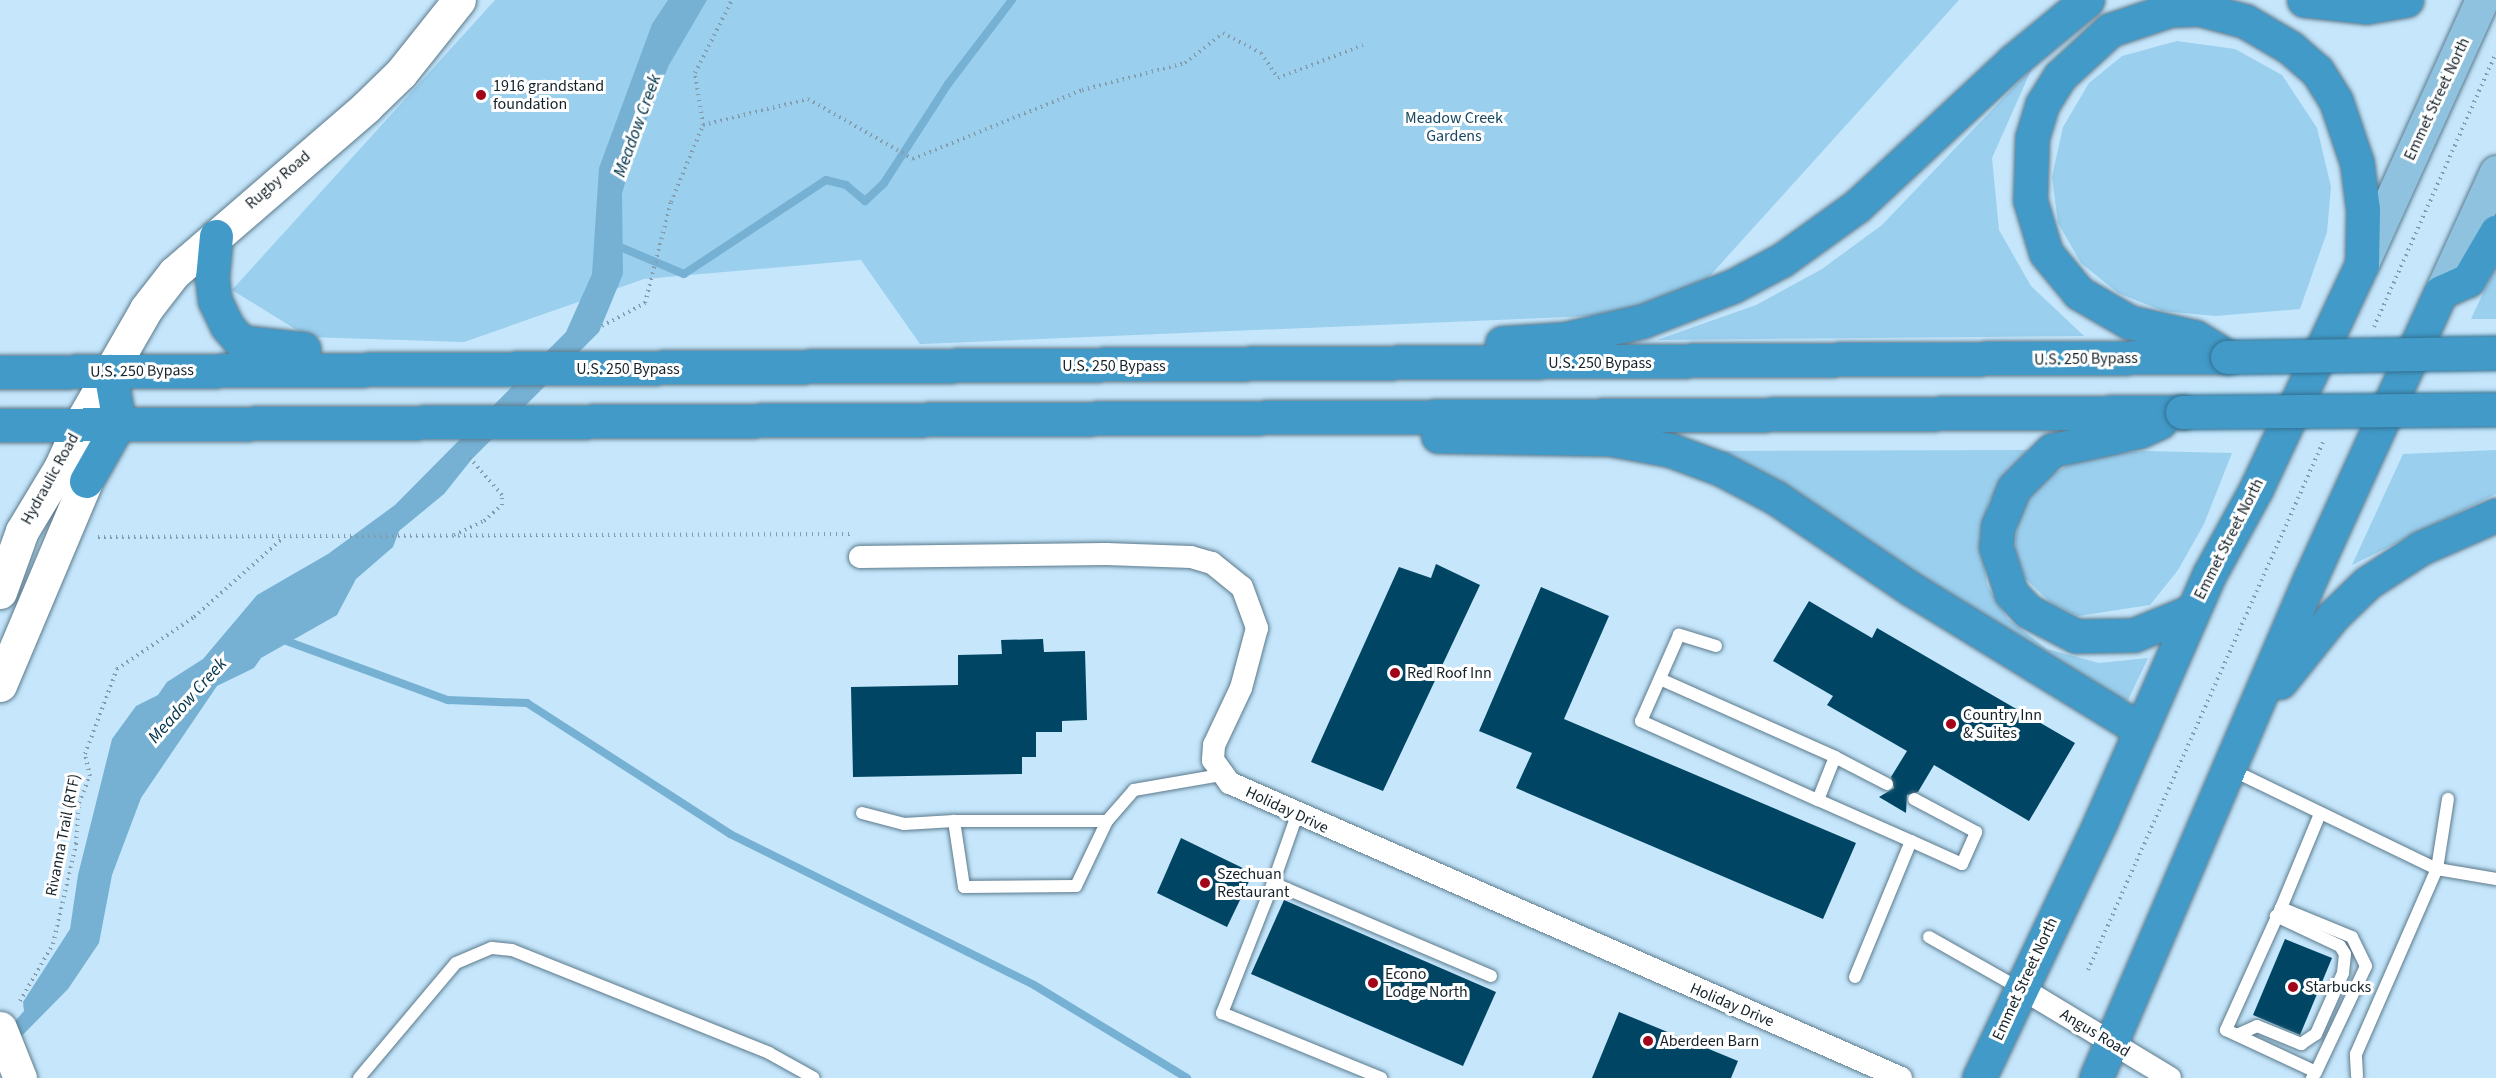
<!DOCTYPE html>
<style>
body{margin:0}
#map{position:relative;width:2496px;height:1078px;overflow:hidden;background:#c5e6fb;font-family:"Source Sans 3",sans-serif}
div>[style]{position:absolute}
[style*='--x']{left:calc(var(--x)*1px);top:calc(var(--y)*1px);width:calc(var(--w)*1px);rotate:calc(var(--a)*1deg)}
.green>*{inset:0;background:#9acfee}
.water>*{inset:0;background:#76b1d4}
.stream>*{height:8px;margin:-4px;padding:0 4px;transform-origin:4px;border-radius:4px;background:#76b1d4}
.building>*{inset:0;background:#004664}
.path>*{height:4px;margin-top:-2px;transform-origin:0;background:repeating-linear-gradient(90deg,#839cac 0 1.5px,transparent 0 6px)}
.roads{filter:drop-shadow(0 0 2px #5c7a8c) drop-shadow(0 0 2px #5c7a8c)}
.lane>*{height:12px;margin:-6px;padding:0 6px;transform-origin:6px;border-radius:6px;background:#fff}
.street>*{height:22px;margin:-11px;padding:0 11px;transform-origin:11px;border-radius:11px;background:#fff}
.secondary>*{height:33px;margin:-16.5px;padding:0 16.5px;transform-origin:16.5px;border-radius:16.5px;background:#fff}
.primary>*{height:33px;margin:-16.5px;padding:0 16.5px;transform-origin:16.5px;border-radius:16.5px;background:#8ec2de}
.highway>*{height:33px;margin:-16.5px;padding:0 16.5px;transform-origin:16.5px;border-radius:16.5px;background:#429ac8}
.bridges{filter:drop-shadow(0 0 2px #327090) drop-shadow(0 0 2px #327090)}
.highway-bridge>*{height:33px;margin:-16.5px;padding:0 16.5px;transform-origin:16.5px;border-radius:16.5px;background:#429ac8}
.dots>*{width:16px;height:16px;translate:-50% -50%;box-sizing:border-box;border:3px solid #fff;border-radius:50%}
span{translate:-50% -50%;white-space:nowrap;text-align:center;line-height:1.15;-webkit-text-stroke:6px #fff;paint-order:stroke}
.poi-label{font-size:16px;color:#142128}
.left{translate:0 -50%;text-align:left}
.street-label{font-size:16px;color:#142128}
.park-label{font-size:16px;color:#174760}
.water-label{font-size:18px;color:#003249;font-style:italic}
</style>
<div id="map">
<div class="green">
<i style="clip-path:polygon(495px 0,1959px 0,1707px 279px,1616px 315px,920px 344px,861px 260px,644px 279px,464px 342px,308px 337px,232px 290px)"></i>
<i style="clip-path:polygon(2177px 41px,2235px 49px,2282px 75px,2317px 128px,2331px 187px,2327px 232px,2300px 309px,2215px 316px,2163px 311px,2118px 293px,2081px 263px,2058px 223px,2052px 177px,2063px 127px,2089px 83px,2122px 56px)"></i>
<i style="clip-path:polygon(2032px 68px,1992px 158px,1999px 230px,2031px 286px,2084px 336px,1657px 340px,1756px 305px,1822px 269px,1882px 225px)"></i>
<i style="clip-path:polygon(2496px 266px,2496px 319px,2471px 319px,2493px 272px)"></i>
<i style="clip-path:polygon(2028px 450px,1989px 501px,1980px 537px,1987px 585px,2008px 619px,2047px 649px,2099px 663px,2148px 658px,2128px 700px,2117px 698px,1899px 568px,1722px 451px)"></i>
<i style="clip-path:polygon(2496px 450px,2496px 494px,2352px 565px,2403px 454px)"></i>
<i style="clip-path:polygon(2144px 451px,2232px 453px,2204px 524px,2178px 570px,2150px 605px,2078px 616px,2050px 602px,2025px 578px,2015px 551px,2018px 515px,2039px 482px,2083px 457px)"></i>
</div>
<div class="water">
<i style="clip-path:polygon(668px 0,707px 0,669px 65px,634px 150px,622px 194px,623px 274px,599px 332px,472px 459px,444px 494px,399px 531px,393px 547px,356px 579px,337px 615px,261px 658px,254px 668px,217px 686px,141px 798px,112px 875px,99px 943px,68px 989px,0 1058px,0 1038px,24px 1011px,23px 1002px,70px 929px,78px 875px,112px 739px,136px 706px,158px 695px,167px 682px,203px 659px,257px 595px,328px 554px,395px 505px,566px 332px,592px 274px,599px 168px,652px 24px)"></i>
</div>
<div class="stream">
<i style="--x:613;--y:244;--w:77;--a:22.9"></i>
<i style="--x:684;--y:274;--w:170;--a:-33.5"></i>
<i style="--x:826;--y:180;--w:21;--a:14"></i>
<i style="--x:846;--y:185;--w:25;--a:40"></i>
<i style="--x:865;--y:201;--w:26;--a:-43"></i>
<i style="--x:884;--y:183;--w:118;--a:-57.1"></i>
<i style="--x:948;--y:84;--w:106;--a:-52.7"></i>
<i style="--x:281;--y:639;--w:178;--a:20.1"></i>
<i style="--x:448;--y:700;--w:79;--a:2.2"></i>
<i style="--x:527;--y:703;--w:242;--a:32.8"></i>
<i style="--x:730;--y:834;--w:339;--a:26.4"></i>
<i style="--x:1034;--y:985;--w:179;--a:31.3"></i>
</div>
<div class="building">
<i style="clip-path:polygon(1436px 564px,1480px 585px,1383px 791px,1311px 762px,1399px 567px,1431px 578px)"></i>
<i style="clip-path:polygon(1541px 587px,1609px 616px,1564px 719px,1856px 843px,1823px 919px,1516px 788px,1532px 753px,1479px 731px)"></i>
<i style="clip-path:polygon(1809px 601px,1872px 638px,1877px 628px,2075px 743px,2029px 821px,1934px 765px,1918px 792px,1907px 795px,1906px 813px,1879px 797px,1894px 788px,1891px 777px,1907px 751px,1827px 705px,1833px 696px,1773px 661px)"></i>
<i style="clip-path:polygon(1043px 639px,1044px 652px,1085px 651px,1087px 720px,1062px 721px,1062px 732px,1036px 732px,1036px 757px,1022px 757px,1022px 774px,853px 777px,851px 687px,958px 685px,958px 655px,1002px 654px,1001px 640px)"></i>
<i style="clip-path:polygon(1181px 838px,1253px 873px,1227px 927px,1157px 893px)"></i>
<i style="clip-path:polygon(1284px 900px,1496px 992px,1463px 1066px,1251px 974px)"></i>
<i style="clip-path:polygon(2285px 939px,2332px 958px,2300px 1035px,2253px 1015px)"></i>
<i style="clip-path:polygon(1619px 1012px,1738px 1061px,1731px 1078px,1592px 1078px)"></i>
</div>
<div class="path">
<i style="--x:703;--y:125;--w:108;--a:-13.9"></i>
<i style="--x:808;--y:99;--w:121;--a:29.7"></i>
<i style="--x:913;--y:159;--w:183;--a:-22.2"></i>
<i style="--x:1082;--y:90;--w:106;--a:-14.7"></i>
<i style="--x:1185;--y:63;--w:48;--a:-38.3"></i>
<i style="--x:1223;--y:33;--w:43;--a:27.8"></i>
<i style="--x:1261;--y:53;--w:30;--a:56"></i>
<i style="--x:1278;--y:78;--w:91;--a:-21.2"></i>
<i style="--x:602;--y:326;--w:49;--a:-28.1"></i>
<i style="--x:645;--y:303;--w:104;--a:-75.6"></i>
<i style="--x:671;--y:202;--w:83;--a:-67.4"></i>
<i style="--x:703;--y:125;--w:53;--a:-98.7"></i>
<i style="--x:695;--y:73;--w:82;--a:-63.1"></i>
<i style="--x:2374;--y:327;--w:300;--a:-66"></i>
<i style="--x:454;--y:535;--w:33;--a:-25"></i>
<i style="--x:484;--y:521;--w:24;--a:-42"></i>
<i style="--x:502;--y:505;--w:10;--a:-90"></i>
<i style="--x:502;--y:495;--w:49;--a:-130.9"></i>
<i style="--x:98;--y:537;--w:752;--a:-0.23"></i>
<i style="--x:2088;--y:970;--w:580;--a:-66"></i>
<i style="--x:20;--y:1001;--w:66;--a:-59.9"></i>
<i style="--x:53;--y:944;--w:103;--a:-77"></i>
<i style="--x:76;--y:844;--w:41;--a:-85.8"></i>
<i style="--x:79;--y:803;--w:29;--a:-68"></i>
<i style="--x:90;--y:776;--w:23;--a:-103"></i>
<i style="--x:85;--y:754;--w:91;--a:-69.4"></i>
<i style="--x:117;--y:669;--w:93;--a:-34"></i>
<i style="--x:194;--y:617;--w:120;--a:-41.6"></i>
</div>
<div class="roads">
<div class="lane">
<i style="--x:1716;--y:646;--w:39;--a:-163"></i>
<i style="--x:1679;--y:635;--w:94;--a:113.8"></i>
<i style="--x:1641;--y:721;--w:194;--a:24.1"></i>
<i style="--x:1660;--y:679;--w:192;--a:24"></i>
<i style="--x:2230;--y:769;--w:230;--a:25.8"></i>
<i style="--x:2437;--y:869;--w:60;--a:9.6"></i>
<i style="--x:1887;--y:784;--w:59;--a:-152.6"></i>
<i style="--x:1835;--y:757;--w:46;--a:111.6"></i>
<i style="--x:1818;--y:800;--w:102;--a:23.8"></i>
<i style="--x:862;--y:813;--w:43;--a:14.7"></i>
<i style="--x:904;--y:824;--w:50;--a:-3.4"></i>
<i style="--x:1297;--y:815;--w:72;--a:109.4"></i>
<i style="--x:1273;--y:883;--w:237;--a:23.1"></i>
<i style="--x:1107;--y:821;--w:72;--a:115.5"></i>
<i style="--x:1076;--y:886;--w:112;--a:179.5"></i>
<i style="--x:964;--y:887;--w:67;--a:-98.6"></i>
<i style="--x:954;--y:821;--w:153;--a:0"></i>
<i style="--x:1107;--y:821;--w:41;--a:-48.9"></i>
<i style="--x:1134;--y:790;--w:88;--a:-9.8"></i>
<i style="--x:1273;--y:883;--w:140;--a:111.4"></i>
<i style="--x:1222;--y:1013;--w:172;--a:22.2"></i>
<i style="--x:2281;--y:908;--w:102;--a:-67.5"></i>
<i style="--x:1929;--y:937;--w:103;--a:29.5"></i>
<i style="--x:1855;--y:977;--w:147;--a:-67.6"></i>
<i style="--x:1911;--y:841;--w:56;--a:24.3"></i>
<i style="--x:1962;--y:864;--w:35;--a:-66"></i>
<i style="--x:1976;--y:832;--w:70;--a:-152"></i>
<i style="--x:2237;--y:1035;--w:22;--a:-24"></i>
<i style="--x:2257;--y:1026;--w:48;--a:22.2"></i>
<i style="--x:2301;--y:1044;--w:18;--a:-34"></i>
<i style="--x:2316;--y:1034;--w:67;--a:-66.1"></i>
<i style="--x:2343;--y:973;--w:19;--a:-84"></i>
<i style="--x:2345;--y:954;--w:9;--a:-122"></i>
<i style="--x:2340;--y:946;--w:71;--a:-154.9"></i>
<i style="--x:2357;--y:1076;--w:22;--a:-93"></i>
<i style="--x:2356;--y:1054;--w:202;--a:-66.4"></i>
<i style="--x:2437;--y:869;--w:71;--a:-81.1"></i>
<i style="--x:359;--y:1078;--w:150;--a:-49.9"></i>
<i style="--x:456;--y:963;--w:39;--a:-23"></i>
<i style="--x:492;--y:948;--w:20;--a:6"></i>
<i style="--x:512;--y:950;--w:277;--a:21.8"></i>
<i style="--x:769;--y:1053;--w:51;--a:29.1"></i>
<i style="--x:2312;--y:1078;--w:7;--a:-56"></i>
<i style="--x:2316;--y:1072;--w:117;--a:-64.7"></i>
<i style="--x:2366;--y:966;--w:32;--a:-116"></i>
<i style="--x:2352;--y:937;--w:77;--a:-157.8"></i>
<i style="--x:2281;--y:908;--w:134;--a:114.3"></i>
<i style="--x:2226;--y:1030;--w:99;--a:25"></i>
</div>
<div class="street">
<i style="--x:860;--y:557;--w:246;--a:-0.7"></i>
<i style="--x:1106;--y:554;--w:85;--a:2"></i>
<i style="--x:1191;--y:557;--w:22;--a:16"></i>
<i style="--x:1212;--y:563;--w:38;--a:39"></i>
<i style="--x:1242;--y:587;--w:44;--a:69.9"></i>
<i style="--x:1257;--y:628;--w:62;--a:104.9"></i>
<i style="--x:1241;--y:688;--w:63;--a:115.3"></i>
<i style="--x:1214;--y:745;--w:15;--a:94"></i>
<i style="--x:1213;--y:760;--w:29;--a:54"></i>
<i style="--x:1230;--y:783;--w:733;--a:23.73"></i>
<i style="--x:2021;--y:988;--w:174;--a:31.1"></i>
</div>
<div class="secondary">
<i style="--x:0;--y:592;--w:65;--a:-70.2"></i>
<i style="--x:22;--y:531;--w:74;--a:-58.9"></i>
<i style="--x:60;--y:468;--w:48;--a:-65.6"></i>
<i style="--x:80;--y:424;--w:133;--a:-60.1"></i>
<i style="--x:146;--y:309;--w:46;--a:-52.1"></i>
<i style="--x:174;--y:273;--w:254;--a:-40.8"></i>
<i style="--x:366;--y:107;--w:49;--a:-44.2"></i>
<i style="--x:401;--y:73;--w:93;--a:-51.5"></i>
<i style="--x:0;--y:685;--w:221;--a:-67.1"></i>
<i style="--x:0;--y:1028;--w:54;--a:68.2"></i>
</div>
<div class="primary">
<i style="--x:2362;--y:264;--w:290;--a:-65.6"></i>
<i style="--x:2441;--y:292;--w:132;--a:-65.4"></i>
</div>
<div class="highway">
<i style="--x:2304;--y:0;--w:62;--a:6.4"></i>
<i style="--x:2366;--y:7;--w:41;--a:-9.9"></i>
<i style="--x:216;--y:236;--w:42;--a:95.4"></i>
<i style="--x:212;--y:278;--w:23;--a:83"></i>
<i style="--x:215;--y:301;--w:28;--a:64"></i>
<i style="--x:227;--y:326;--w:21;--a:49"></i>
<i style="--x:241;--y:342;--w:63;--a:6.3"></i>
<i style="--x:1502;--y:343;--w:62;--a:-3.7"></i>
<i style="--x:1564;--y:339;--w:81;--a:-12.8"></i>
<i style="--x:1643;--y:321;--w:97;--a:-21.3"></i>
<i style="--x:1733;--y:286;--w:55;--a:-28"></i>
<i style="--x:1782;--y:260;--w:92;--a:-35.8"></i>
<i style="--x:1857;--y:206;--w:213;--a:-42.9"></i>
<i style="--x:2013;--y:61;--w:96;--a:-39.5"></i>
<i style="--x:0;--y:372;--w:2227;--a:-0.39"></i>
<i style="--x:2160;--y:422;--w:22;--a:156"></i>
<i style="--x:2140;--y:431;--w:90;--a:167.8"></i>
<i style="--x:2052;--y:450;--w:54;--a:135"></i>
<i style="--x:2014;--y:488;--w:41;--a:112.8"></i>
<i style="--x:1998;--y:526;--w:21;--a:95"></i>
<i style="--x:1996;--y:547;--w:48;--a:71.9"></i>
<i style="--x:2011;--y:593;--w:25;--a:47"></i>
<i style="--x:2028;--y:611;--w:54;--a:27.5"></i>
<i style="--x:2076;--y:636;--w:58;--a:-1"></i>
<i style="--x:2134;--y:635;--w:63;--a:-22.5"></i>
<i style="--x:0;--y:425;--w:2182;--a:-0.34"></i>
<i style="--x:1438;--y:436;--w:172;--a:1"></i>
<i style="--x:1610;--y:439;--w:61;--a:10.4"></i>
<i style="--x:1670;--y:450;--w:54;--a:20.4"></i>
<i style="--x:1721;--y:469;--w:62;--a:27.8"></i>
<i style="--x:1776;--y:498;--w:163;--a:34"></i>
<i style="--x:1911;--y:589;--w:270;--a:31.5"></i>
<i style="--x:86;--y:481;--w:67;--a:-60.4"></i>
<i style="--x:119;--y:423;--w:53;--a:-99.8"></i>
<i style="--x:2280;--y:682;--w:85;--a:-51.2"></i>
<i style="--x:2333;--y:616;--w:47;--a:-44.1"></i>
<i style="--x:2367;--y:583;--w:64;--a:-32.9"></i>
<i style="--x:2421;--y:548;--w:82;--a:-23.7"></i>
<i style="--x:1979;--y:1078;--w:282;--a:-64.6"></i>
<i style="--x:2100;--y:823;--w:273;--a:-66.3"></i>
<i style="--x:2210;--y:573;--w:96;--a:-61.3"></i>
<i style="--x:2256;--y:489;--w:249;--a:-64.8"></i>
<i style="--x:2362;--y:264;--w:54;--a:-88.9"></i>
<i style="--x:2363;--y:210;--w:47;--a:-97.3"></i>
<i style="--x:2357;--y:163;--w:65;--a:-108.7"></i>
<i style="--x:2336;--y:101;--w:36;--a:-122"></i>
<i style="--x:2317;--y:71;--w:35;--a:-139"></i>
<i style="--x:2291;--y:48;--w:53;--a:-149.6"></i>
<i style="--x:2245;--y:21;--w:48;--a:-165.4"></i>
<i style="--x:2199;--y:9;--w:29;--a:178"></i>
<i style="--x:2170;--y:10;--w:63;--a:161.6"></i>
<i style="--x:2110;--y:30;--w:68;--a:137.4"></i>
<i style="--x:2060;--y:76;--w:34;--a:122"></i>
<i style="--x:2042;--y:105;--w:34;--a:107"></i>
<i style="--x:2032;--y:138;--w:62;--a:91.8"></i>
<i style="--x:2030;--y:200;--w:55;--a:73.2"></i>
<i style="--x:2046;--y:253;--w:52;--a:50.5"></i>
<i style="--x:2079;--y:293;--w:58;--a:30.1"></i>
<i style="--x:2129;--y:322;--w:68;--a:12.8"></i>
<i style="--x:2195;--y:337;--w:27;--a:31"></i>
<i style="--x:2096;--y:1078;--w:543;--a:-66.79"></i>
<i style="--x:2310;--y:579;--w:315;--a:-65.5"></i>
<i style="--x:2441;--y:292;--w:30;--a:-24"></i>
<i style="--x:2468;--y:280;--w:56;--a:-59.7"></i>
</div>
</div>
<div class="bridges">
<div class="highway-bridge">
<i style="--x:2227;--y:357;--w:269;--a:-0.9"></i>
<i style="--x:2182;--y:412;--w:314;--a:-0.5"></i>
</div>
</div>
<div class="dots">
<i style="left:481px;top:95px;background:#a20519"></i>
<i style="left:1395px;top:673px;background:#a20519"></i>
<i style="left:1951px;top:724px;background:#a20519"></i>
<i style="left:1205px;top:883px;background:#a20519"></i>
<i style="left:1373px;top:983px;background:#a20519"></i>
<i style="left:2293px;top:987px;background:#a20519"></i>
<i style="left:1648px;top:1041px;background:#a20519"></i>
</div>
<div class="poi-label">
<span class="left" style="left:493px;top:95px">1916 grandstand<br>foundation</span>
<span class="left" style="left:1407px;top:673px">Red Roof Inn</span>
<span class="left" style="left:1963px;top:724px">Country Inn<br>&amp; Suites</span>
<span class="left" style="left:1217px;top:883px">Szechuan<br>Restaurant</span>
<span class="left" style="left:1385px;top:983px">Econo<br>Lodge North</span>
<span class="left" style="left:2305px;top:987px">Starbucks</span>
<span class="left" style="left:1660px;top:1041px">Aberdeen Barn</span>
</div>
<div class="street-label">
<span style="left:2437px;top:99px;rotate:-65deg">Emmet Street North</span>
<span style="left:278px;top:180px;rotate:-41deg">Rugby Road</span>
<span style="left:2086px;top:359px;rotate:-1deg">U.S. 250 Bypass</span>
<span style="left:1600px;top:363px">U.S. 250 Bypass</span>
<span style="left:1114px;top:366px">U.S. 250 Bypass</span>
<span style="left:628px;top:369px">U.S. 250 Bypass</span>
<span style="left:142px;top:371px;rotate:-1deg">U.S. 250 Bypass</span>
<span style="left:50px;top:479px;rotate:-61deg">Hydraulic Road</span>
<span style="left:2229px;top:539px;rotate:-63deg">Emmet Street North</span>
<span style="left:1287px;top:810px;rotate:25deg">Holiday Drive</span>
<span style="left:63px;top:835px;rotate:-79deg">Rivanna Trail (RTF)</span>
<span style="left:2025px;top:979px;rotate:-65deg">Emmet Street North</span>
<span style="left:1732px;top:1005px;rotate:23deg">Holiday Drive</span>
<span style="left:2095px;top:1033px;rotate:31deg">Angus Road</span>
</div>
<div class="park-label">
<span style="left:1454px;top:127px">Meadow Creek<br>Gardens</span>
</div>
<div class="water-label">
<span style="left:638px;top:126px;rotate:-70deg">Meadow Creek</span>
<span style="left:188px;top:701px;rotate:-48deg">Meadow Creek</span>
</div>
</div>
